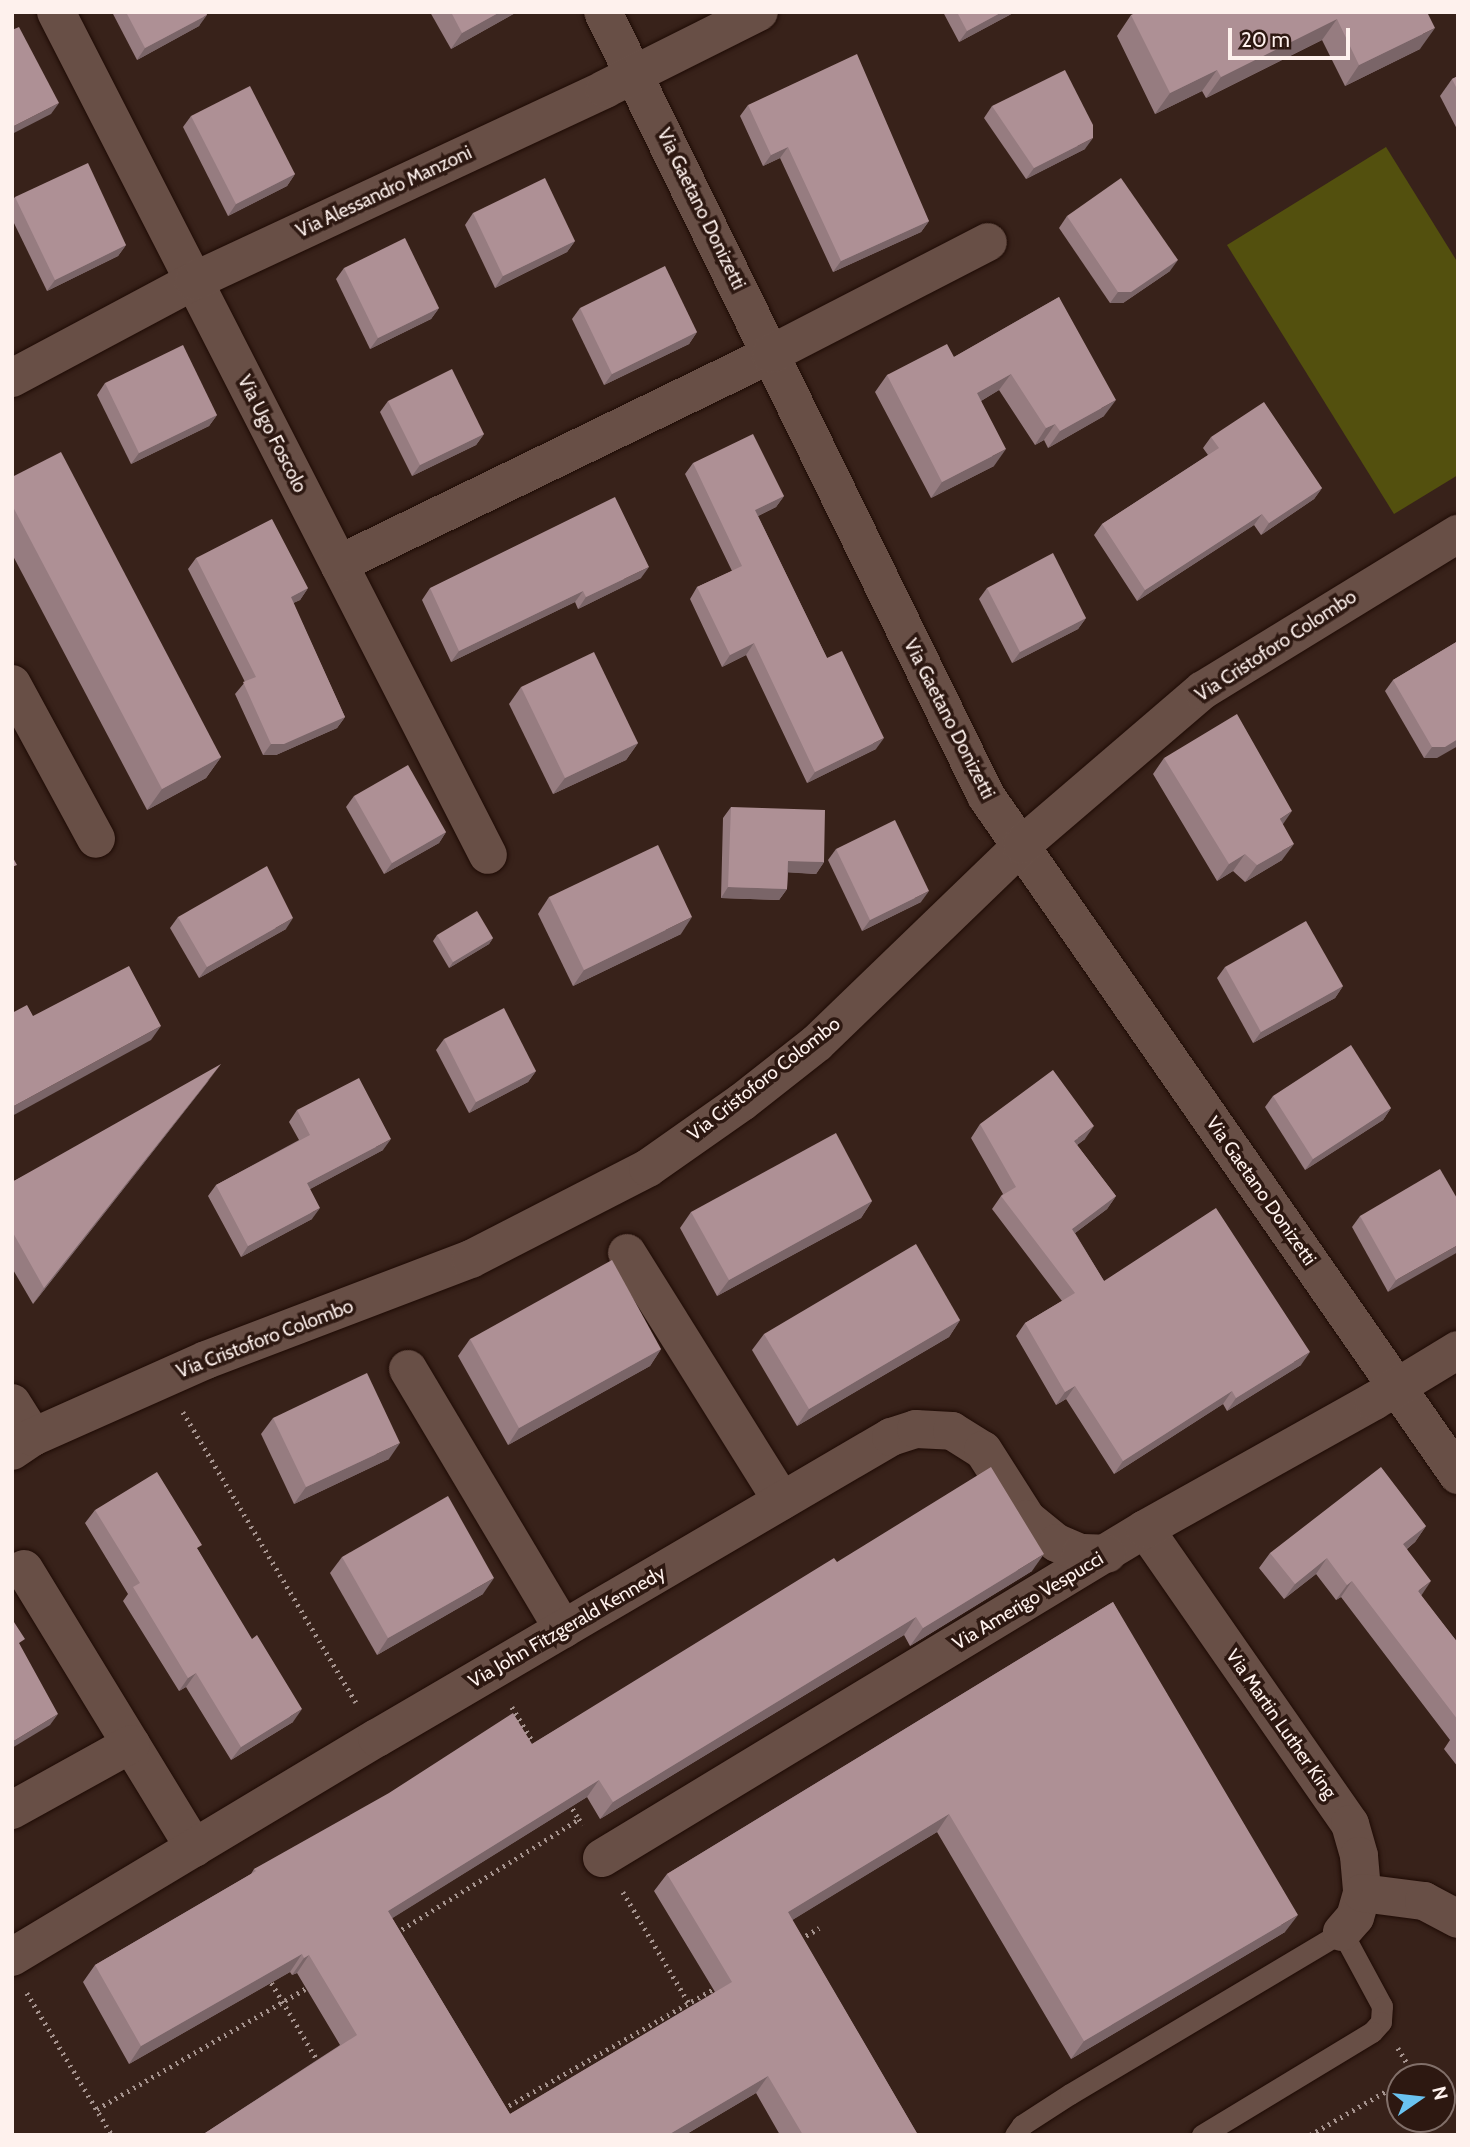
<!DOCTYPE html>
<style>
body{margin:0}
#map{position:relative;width:1470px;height:2147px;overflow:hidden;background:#38221a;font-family:Cabin,sans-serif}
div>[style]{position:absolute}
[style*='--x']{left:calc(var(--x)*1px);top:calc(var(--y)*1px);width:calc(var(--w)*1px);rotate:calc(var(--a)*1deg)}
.green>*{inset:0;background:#53500e}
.path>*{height:4.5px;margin-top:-2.25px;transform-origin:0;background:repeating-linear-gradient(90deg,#a5938e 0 2px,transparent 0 7px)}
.roads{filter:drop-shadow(0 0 2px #1e0b05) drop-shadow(0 0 2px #1e0b05)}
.lane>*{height:21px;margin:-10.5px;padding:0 10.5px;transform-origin:10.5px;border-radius:10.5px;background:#684f46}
.street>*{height:38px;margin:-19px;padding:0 19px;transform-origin:19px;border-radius:19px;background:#684f46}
.wall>*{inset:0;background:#967c80}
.shaded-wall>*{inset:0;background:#7a6568}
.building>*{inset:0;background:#ae9095}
span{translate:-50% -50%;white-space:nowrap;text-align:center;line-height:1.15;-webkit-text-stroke:7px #2d1811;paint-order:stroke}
.street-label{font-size:19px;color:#fef1ed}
.frame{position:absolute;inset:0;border:14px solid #fef1ed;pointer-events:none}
.north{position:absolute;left:1386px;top:2063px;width:70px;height:70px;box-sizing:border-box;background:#2d1811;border:2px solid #816f69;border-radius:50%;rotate:76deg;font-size:19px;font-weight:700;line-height:28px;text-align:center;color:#fef1ed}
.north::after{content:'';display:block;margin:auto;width:24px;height:32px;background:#6ac3f1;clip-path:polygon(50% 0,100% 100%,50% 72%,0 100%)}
.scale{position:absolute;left:1228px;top:28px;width:122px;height:32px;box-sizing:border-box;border:4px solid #fef1ed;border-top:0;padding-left:9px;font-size:21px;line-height:24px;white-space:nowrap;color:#fef1ed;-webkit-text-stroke:5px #2d1811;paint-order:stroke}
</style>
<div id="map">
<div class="green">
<i style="clip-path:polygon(1386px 147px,1458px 263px,1458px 475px,1394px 514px,1227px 245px)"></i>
</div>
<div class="path">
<i style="--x:183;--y:1412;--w:338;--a:59.2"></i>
<i style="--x:512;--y:1707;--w:47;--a:59"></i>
<i style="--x:569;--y:1803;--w:19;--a:58"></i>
<i style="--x:623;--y:1892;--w:129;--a:59.3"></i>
<i style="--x:396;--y:1933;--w:216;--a:-31.9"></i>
<i style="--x:579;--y:1819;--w:7;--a:56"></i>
<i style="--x:800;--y:1939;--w:22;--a:-30"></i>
<i style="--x:268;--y:1977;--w:100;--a:59.3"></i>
<i style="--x:27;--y:1993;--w:165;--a:59.1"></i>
<i style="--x:1398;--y:2048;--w:31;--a:59"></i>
<i style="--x:1414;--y:2075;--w:4;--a:153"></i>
<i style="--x:97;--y:2109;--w:244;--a:-30"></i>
<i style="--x:503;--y:2109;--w:246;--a:-29.7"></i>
<i style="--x:1310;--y:2135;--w:104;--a:-30"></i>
</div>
<div class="roads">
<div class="lane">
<i style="--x:1015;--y:2135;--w:12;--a:-55"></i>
<i style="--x:1022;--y:2125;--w:57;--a:-32.9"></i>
<i style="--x:1070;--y:2094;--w:317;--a:-30.8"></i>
<i style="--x:1342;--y:1932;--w:84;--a:61.6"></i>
<i style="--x:1382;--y:2006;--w:16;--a:94"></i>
<i style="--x:1381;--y:2022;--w:13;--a:132"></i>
<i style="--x:1372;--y:2032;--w:199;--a:148.8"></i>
</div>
<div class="street">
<i style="--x:56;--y:12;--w:947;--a:62.87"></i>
<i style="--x:603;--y:12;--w:873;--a:63.96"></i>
<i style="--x:986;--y:796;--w:827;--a:55.2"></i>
<i style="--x:12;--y:378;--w:206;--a:-28.1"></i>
<i style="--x:194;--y:281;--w:454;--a:-25"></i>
<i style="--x:605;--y:89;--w:172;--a:-26.6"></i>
<i style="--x:339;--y:564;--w:480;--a:-25.9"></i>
<i style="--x:771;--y:354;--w:244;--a:-27.3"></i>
<i style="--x:12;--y:684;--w:176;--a:61.5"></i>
<i style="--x:627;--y:1253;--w:292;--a:58"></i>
<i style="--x:408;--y:1369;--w:303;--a:59.2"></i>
<i style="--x:12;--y:1403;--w:40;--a:58"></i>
<i style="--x:12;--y:1451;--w:25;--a:-34"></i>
<i style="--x:33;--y:1437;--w:189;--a:-24"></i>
<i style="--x:206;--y:1360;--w:284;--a:-20.9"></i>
<i style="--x:471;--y:1259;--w:199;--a:-27.2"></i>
<i style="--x:648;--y:1168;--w:115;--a:-35.1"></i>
<i style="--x:742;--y:1102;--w:95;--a:-38.2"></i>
<i style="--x:817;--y:1043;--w:285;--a:-44"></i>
<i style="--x:1022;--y:845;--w:238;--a:-40.6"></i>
<i style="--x:1203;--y:690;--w:299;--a:-31.5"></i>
<i style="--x:1145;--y:1529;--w:359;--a:55.2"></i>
<i style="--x:1350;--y:1824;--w:33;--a:74"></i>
<i style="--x:1359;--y:1856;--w:37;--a:85"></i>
<i style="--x:1362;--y:1893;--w:25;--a:106"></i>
<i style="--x:1355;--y:1917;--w:20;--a:131"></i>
<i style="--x:24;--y:1569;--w:327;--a:58.6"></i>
<i style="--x:12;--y:1810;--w:136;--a:-29"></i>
<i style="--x:602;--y:1858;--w:635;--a:-31.21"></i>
<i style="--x:1145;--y:1529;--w:262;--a:-29.2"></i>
<i style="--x:1374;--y:1401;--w:98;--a:-31.3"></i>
<i style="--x:1362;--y:1893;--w:63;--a:7.4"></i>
<i style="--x:1424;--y:1901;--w:38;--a:28"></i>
<i style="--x:12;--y:1957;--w:426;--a:-31"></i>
<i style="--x:377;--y:1738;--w:596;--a:-30.35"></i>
<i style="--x:891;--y:1437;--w:26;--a:-18"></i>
<i style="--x:916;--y:1429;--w:36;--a:3"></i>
<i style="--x:952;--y:1431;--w:36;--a:32"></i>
<i style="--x:983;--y:1450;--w:82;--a:57.5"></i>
<i style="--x:1027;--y:1519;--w:38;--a:39"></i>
<i style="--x:1057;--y:1543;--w:26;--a:23"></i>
<i style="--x:1081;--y:1553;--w:26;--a:2"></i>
</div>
</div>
<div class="wall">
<i style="clip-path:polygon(112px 12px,206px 12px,199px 26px,137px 60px)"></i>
<i style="clip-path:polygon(430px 12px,517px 12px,451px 49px)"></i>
<i style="clip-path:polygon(943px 12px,1015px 12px,959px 42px)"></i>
<i style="clip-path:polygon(1427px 12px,1420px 49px,1345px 86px,1322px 40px,1206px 98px,1202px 91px,1155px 114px,1117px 36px,1131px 15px)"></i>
<i style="clip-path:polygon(1458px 76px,1458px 131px,1440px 96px,1452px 79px)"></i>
<i style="clip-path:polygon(748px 105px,929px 221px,921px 232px,833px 272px,780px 158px,763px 166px,740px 116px)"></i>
<i style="clip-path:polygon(992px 106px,1085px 149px,1026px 179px,984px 118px)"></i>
<i style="clip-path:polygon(191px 116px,295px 174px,287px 186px,228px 216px,183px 127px)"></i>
<i style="clip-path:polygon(15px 197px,126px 245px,118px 256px,47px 291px,12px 219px,12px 201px)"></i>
<i style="clip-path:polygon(473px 213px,575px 241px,567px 252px,495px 288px,465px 225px)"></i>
<i style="clip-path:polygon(1067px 216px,1170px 271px,1123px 303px,1110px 303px,1059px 228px)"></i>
<i style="clip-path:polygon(344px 268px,439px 308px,431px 319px,370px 349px,336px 279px)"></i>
<i style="clip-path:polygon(1059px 297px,1104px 416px,1048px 448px,1044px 440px,1035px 445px,999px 390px,981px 401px,994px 466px,931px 498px,875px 392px,887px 375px,954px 357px)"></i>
<i style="clip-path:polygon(580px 308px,697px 332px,689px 344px,604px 385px,572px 319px)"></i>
<i style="clip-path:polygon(105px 383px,217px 415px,209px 426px,131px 464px,97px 395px)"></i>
<i style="clip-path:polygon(388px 401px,484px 434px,476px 445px,412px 476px,380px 412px)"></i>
<i style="clip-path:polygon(1211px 437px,1322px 488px,1314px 499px,1261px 535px,1254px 525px,1137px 601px,1094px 535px,1102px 524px,1208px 455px,1203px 448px)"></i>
<i style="clip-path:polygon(693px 463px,784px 496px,776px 507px,758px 516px,827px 658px,876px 749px,807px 783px,746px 655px,722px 667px,690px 599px,697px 587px,732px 571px,685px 474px)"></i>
<i style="clip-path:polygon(12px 477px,221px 757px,206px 778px,147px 810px,12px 554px)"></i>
<i style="clip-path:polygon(196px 558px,308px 588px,300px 600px,293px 603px,345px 717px,337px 728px,276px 755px,263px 755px,235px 694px,245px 682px,188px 569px)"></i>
<i style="clip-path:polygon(641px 578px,578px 609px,575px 602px,451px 662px,422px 600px,430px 588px)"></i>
<i style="clip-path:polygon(987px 588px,1086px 618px,1078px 629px,1012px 663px,979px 599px)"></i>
<i style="clip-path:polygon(1458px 641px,1437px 758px,1424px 758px,1385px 691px,1393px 680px)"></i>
<i style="clip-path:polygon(521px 687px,638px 743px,626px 760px,553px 794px,509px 704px)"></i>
<i style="clip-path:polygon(1164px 758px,1283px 824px,1282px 860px,1245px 882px,1233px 871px,1217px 881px,1153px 774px)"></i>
<i style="clip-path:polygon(354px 796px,446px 832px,439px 843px,384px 874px,346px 807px)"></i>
<i style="clip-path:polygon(731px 807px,824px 862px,816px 874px,788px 872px,787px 889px,779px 900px,721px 898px,723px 818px)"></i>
<i style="clip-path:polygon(836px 849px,921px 902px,862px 931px,828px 860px)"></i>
<i style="clip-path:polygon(549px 897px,681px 934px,573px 986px,538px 914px)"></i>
<i style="clip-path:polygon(178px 917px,286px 929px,199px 978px,170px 928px)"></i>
<i style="clip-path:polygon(437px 935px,493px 938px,489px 944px,449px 968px,433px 941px)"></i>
<i style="clip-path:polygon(1225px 967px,1343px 986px,1335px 998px,1253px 1043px,1217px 978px)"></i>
<i style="clip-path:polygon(444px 1039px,536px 1071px,528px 1082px,469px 1113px,436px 1050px)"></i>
<i style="clip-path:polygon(209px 1080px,33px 1304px,12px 1268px,12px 1182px)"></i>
<i style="clip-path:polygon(1273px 1096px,1391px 1108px,1383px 1120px,1305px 1170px,1265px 1107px)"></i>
<i style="clip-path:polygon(297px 1110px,383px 1150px,310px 1189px,312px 1219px,241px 1257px,208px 1196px,216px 1185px,299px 1140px,289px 1122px)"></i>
<i style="clip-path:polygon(980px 1124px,1085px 1139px,1077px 1145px,1116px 1196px,1107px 1209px,1075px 1233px,1104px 1281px,1301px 1365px,1227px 1411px,1223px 1404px,1114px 1474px,1066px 1399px,1056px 1405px,1016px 1336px,1025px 1323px,1062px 1301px,992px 1209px,1001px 1196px,1003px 1194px,971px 1138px)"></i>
<i style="clip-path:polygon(1458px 1200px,1388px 1292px,1352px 1227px,1360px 1216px)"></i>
<i style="clip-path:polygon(872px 1201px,861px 1218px,717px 1296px,680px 1228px,691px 1212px)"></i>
<i style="clip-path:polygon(960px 1320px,949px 1337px,797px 1426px,752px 1350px,764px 1334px)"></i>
<i style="clip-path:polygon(470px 1339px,661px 1349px,650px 1366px,508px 1445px,458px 1356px)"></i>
<i style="clip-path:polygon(273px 1418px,389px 1459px,294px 1504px,261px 1434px)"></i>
<i style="clip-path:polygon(95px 1510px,198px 1550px,293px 1722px,231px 1760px,186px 1687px,179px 1691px,123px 1601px,128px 1594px,85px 1523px)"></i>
<i style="clip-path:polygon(1426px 1526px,1415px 1542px,1407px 1549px,1421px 1596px,1458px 1643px,1458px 1767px,1444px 1749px,1450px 1740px,1341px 1597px,1336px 1600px,1316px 1574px,1284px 1599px,1259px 1568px,1270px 1553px)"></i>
<i style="clip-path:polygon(342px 1557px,483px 1594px,377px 1655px,330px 1573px)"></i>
<i style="clip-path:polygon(837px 1562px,1032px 1571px,910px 1646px,904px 1635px,600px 1819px,587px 1797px,392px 1918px,510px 2114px,715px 1992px,654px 1891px,667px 1874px,1113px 1602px,1285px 1932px,1071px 2059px,937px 1832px,792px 1920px,918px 2135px,780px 2135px,756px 2093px,685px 2135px,202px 2135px,340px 2045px,297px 1973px,292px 1975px,290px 1972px,129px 2064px,83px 1982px,95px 1965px,251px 1874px,254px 1869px,532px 1744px)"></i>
</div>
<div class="shaded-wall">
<i style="clip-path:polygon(500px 12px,517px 12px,451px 49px,462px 33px)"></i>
<i style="clip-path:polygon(1002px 12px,1015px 12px,959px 42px,967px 31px)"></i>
<i style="clip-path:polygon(207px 15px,199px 26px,137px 60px,145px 48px)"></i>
<i style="clip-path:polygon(1337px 19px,1322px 40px,1206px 98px,1221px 77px)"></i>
<i style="clip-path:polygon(1435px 28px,1420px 49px,1345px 86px,1359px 65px)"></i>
<i style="clip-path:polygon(1217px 70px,1202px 91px,1155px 114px,1170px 93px)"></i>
<i style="clip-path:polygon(59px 103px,51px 114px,12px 134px,12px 127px)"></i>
<i style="clip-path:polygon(1093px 138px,1085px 149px,1026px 179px,1034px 168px)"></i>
<i style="clip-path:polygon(788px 147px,780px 158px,763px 166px,771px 155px)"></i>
<i style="clip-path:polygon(295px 174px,287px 186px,228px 216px,236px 204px)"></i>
<i style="clip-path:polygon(929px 221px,921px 232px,833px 272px,841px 261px)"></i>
<i style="clip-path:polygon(575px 241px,567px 252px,495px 288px,503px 276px)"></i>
<i style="clip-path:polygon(126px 245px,118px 256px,47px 291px,55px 280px)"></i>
<i style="clip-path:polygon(1178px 260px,1170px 271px,1123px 303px,1110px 303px,1118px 292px)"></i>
<i style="clip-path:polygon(439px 308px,431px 319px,370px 349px,378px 338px)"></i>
<i style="clip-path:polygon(697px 332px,689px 344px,604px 385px,612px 374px)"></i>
<i style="clip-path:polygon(1011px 374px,999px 390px,966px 410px,977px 393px)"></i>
<i style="clip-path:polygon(1116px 400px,1104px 416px,1048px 448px,1060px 431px)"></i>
<i style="clip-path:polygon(217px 415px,209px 426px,131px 464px,139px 453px)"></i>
<i style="clip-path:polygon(1055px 424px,1044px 440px,1035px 445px,1046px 428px)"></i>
<i style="clip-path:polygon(484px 434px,476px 445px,412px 476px,420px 465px)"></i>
<i style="clip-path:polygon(1006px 449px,994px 466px,931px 498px,942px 482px)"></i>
<i style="clip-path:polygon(1322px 488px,1314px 499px,1261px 535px,1269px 523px)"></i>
<i style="clip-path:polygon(784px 496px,776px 507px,748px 521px,755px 510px)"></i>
<i style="clip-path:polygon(1262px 514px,1254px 525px,1137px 601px,1145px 590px)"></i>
<i style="clip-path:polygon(649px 567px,641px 578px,578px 609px,586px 597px)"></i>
<i style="clip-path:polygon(308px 588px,300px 600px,283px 608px,291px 597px)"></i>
<i style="clip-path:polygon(583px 591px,575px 602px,451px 662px,459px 651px)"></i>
<i style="clip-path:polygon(1086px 618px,1078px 629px,1012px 663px,1020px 652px)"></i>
<i style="clip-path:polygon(754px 643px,746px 655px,722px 667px,730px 655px)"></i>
<i style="clip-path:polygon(345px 717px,337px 728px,276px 755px,263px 755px,271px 744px)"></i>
<i style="clip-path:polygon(884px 738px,876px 749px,807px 783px,815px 772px)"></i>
<i style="clip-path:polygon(1458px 739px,1458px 746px,1437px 758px,1424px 758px,1432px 747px)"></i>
<i style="clip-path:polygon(638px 743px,626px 760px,553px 794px,565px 778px)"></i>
<i style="clip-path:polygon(221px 757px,206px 778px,147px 810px,162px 789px)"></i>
<i style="clip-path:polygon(1292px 811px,1281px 827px,1280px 819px)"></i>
<i style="clip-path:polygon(446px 832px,439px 843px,384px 874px,392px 863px)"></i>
<i style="clip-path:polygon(1294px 844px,1282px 860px,1245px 882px,1257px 865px)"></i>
<i style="clip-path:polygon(1245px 854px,1233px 871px,1217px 881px,1229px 864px)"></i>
<i style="clip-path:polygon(788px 861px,824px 862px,816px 874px,780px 872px)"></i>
<i style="clip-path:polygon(728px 887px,787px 889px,779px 900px,721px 898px)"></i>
<i style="clip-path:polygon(929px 891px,921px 902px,862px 931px,870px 920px)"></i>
<i style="clip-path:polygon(692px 917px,681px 934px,573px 986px,584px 970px)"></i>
<i style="clip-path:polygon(293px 918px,286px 929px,199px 978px,207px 967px)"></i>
<i style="clip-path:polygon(493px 938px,489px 944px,449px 968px,453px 962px)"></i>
<i style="clip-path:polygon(1343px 986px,1335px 998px,1253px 1043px,1261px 1032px)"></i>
<i style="clip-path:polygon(161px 1026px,151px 1040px,12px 1116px,12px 1107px)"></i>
<i style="clip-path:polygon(221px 1064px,209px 1080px,33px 1304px,44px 1288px)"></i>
<i style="clip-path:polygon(536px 1071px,528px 1082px,469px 1113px,476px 1102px)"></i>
<i style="clip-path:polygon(1391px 1108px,1383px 1120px,1305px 1170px,1313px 1159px)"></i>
<i style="clip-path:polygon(1094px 1126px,1085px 1139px,1065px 1154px,1074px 1141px)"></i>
<i style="clip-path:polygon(391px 1139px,383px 1150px,299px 1195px,307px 1183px)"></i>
<i style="clip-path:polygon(1116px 1196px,1107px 1209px,1063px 1242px,1072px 1229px)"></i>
<i style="clip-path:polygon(872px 1201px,861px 1218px,717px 1296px,729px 1280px)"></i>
<i style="clip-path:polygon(320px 1208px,312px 1219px,241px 1257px,248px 1246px)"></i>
<i style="clip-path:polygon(1458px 1245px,1458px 1252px,1388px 1292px,1396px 1280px)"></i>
<i style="clip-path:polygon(960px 1320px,949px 1337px,797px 1426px,809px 1409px)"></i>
<i style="clip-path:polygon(661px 1349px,650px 1366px,508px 1445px,519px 1428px)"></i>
<i style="clip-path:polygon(1310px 1352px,1301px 1365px,1227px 1411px,1236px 1398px)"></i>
<i style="clip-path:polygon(1075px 1386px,1066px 1399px,1056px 1405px,1065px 1392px)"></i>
<i style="clip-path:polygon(1232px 1391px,1223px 1404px,1114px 1474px,1123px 1461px)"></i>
<i style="clip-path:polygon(400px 1443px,389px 1459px,294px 1504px,306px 1487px)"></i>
<i style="clip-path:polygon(1426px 1526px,1415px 1542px,1392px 1560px,1403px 1544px)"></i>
<i style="clip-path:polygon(1044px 1554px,1032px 1571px,910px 1646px,923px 1628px)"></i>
<i style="clip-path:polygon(1327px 1558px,1316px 1574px,1284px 1599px,1295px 1584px)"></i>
<i style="clip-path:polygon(494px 1578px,483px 1594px,377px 1655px,388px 1638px)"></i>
<i style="clip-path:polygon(1352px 1581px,1341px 1597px,1336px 1600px,1347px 1585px)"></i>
<i style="clip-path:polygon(1431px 1581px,1421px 1596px,1418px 1591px)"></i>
<i style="clip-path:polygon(916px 1617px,904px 1635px,600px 1819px,613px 1802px)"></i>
<i style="clip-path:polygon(196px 1673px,186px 1687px,179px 1691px,188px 1678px)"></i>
<i style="clip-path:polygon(302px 1709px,293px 1722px,231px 1760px,241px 1747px)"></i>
<i style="clip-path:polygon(58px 1714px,50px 1725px,12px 1748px,12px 1742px)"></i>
<i style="clip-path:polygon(599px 1780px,587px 1797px,375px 1929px,388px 1911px)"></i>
<i style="clip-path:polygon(949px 1814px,937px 1832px,776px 1930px,788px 1912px)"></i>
<i style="clip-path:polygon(1298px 1915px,1285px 1932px,1071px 2059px,1084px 2041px)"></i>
<i style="clip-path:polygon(302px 1954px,290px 1972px,129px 2064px,141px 2046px)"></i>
<i style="clip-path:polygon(309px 1955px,297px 1973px,292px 1975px,304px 1958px)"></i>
<i style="clip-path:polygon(768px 2076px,756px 2093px,685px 2135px,668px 2135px)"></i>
</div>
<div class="building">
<i style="clip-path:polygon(126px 12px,206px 12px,207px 15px,145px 48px)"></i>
<i style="clip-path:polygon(451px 12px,500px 12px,462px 33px)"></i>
<i style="clip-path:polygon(957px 12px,1002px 12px,967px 31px)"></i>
<i style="clip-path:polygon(1137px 12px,1427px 12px,1435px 28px,1359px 65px,1337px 19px,1221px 77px,1217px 70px,1170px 93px,1131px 15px)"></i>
<i style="clip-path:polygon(19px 27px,59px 103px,12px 127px,12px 30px)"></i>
<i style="clip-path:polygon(857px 54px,929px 221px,841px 261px,788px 147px,771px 155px,748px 105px)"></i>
<i style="clip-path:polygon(1065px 70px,1093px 125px,1093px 138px,1034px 168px,992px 106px)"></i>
<i style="clip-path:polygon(1458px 76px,1458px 91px,1452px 79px)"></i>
<i style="clip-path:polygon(250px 86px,295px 174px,236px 204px,191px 116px)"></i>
<i style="clip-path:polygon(88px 163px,126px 245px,55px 280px,15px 197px)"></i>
<i style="clip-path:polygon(545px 178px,575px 241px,503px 276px,473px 213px)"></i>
<i style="clip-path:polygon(1121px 178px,1178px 260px,1131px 292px,1118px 292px,1067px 216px)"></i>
<i style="clip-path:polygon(405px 238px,439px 308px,378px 338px,344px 268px)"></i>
<i style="clip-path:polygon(665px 266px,697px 332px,612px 374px,580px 308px)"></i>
<i style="clip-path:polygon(1059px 297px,1116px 400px,1060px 431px,1055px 424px,1046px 428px,1011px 374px,977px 393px,1006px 449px,942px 482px,887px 375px,947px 344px,954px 357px)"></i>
<i style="clip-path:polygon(183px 345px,217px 415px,139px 453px,105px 383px)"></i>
<i style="clip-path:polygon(452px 369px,484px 434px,420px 465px,388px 401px)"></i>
<i style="clip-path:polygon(1264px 402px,1322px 488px,1269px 523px,1262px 514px,1145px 590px,1102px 524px,1219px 448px,1211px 437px)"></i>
<i style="clip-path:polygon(753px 434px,784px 496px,755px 510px,827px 658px,842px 651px,884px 738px,815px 772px,754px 643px,730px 655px,697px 587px,742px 566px,693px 463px)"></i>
<i style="clip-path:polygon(61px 452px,221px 757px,162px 789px,12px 505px,12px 477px)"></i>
<i style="clip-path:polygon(615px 497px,649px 567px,586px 597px,583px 591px,459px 651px,430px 588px)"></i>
<i style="clip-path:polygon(272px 519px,308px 588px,291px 597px,345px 717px,284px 744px,271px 744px,243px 682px,256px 677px,196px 558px)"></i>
<i style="clip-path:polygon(1053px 553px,1086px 618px,1020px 652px,987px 588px)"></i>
<i style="clip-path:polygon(1458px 641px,1458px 739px,1445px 747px,1432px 747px,1393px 680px)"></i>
<i style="clip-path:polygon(594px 652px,638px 743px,565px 778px,521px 687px)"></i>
<i style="clip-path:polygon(1237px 714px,1292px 811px,1280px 819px,1294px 844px,1257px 865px,1245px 854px,1229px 864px,1164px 758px)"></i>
<i style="clip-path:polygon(408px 765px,446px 832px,392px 863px,354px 796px)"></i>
<i style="clip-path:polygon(731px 807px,825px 810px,824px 862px,788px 861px,787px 889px,728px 887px)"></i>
<i style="clip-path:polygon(895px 820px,929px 891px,870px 920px,836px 849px)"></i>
<i style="clip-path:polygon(658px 845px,692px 917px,584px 970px,549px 897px)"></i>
<i style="clip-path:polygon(12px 856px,17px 865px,12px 867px)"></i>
<i style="clip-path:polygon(267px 866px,293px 918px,207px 967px,178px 917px)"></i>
<i style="clip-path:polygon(477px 911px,493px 938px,453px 962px,437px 935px)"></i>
<i style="clip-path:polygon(1306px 921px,1343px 986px,1261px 1032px,1225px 967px)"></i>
<i style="clip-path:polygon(129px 966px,161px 1026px,12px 1107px,12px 1013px,27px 1005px,33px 1016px)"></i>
<i style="clip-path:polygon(504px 1008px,536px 1071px,476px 1102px,444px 1039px)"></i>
<i style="clip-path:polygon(1351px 1045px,1391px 1108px,1313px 1159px,1273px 1096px)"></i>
<i style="clip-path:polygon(221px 1064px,129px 1180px,44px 1288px,12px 1231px,12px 1182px)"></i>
<i style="clip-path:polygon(1053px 1070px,1094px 1126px,1074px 1141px,1116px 1196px,1072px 1229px,1104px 1281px,1216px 1208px,1310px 1352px,1236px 1398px,1232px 1391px,1123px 1461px,1075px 1386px,1065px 1392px,1025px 1323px,1075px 1293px,1001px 1196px,1016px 1187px,980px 1124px)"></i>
<i style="clip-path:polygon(359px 1078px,391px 1139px,307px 1183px,320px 1208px,248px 1246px,216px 1185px,310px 1135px,297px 1110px)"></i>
<i style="clip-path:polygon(836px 1133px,872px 1201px,729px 1280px,691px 1212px)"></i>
<i style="clip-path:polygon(1440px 1169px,1458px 1200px,1458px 1245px,1396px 1280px,1360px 1216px)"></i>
<i style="clip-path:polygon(916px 1244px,960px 1320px,809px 1409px,764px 1334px)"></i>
<i style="clip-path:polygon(612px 1260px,661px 1349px,519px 1428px,470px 1339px)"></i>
<i style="clip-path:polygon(367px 1373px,400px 1443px,306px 1487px,273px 1418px)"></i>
<i style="clip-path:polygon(991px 1467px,1044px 1554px,923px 1628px,916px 1617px,613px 1802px,599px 1780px,388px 1911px,510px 2114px,732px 1982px,667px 1874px,1113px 1602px,1298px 1915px,1084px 2041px,949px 1814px,788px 1912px,918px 2135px,803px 2135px,768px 2076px,668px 2135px,202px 2135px,357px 2035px,309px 1955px,304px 1958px,302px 1954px,141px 2046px,95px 1965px,256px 1871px,254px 1869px,389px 1793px,513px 1713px,532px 1744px,834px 1558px,837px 1562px)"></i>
<i style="clip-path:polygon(1381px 1467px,1426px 1526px,1403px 1544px,1431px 1581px,1418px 1591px,1458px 1643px,1458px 1720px,1352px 1581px,1347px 1585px,1327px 1558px,1295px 1584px,1270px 1553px)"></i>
<i style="clip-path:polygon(157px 1472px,202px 1545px,197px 1548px,252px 1639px,257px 1635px,302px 1709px,241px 1747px,196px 1673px,188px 1678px,133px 1587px,140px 1583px,95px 1510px)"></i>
<i style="clip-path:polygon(448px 1496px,494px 1578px,388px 1638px,342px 1557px)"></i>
<i style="clip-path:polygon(12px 1619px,25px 1639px,19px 1643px,58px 1714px,12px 1742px)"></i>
</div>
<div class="street-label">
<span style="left:384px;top:192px;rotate:-25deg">Via Alessandro Manzoni</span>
<span style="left:701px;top:209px;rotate:64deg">Via Gaetano Donizetti</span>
<span style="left:272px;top:434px;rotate:63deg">Via Ugo Foscolo</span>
<span style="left:1276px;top:646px;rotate:-33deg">Via Cristoforo Colombo</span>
<span style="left:949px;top:719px;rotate:63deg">Via Gaetano Donizetti</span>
<span style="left:764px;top:1079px;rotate:-38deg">Via Cristoforo Colombo</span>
<span style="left:1261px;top:1191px;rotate:55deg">Via Gaetano Donizetti</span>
<span style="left:265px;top:1339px;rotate:-21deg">Via Cristoforo Colombo</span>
<span style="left:1028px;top:1601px;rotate:-31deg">Via Amerigo Vespucci</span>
<span style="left:567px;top:1627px;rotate:-30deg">Via John Fitzgerald Kennedy</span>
<span style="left:1281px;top:1724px;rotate:55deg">Via Martin Luther King</span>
</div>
<div class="frame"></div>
<div class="north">N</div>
<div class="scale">20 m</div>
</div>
